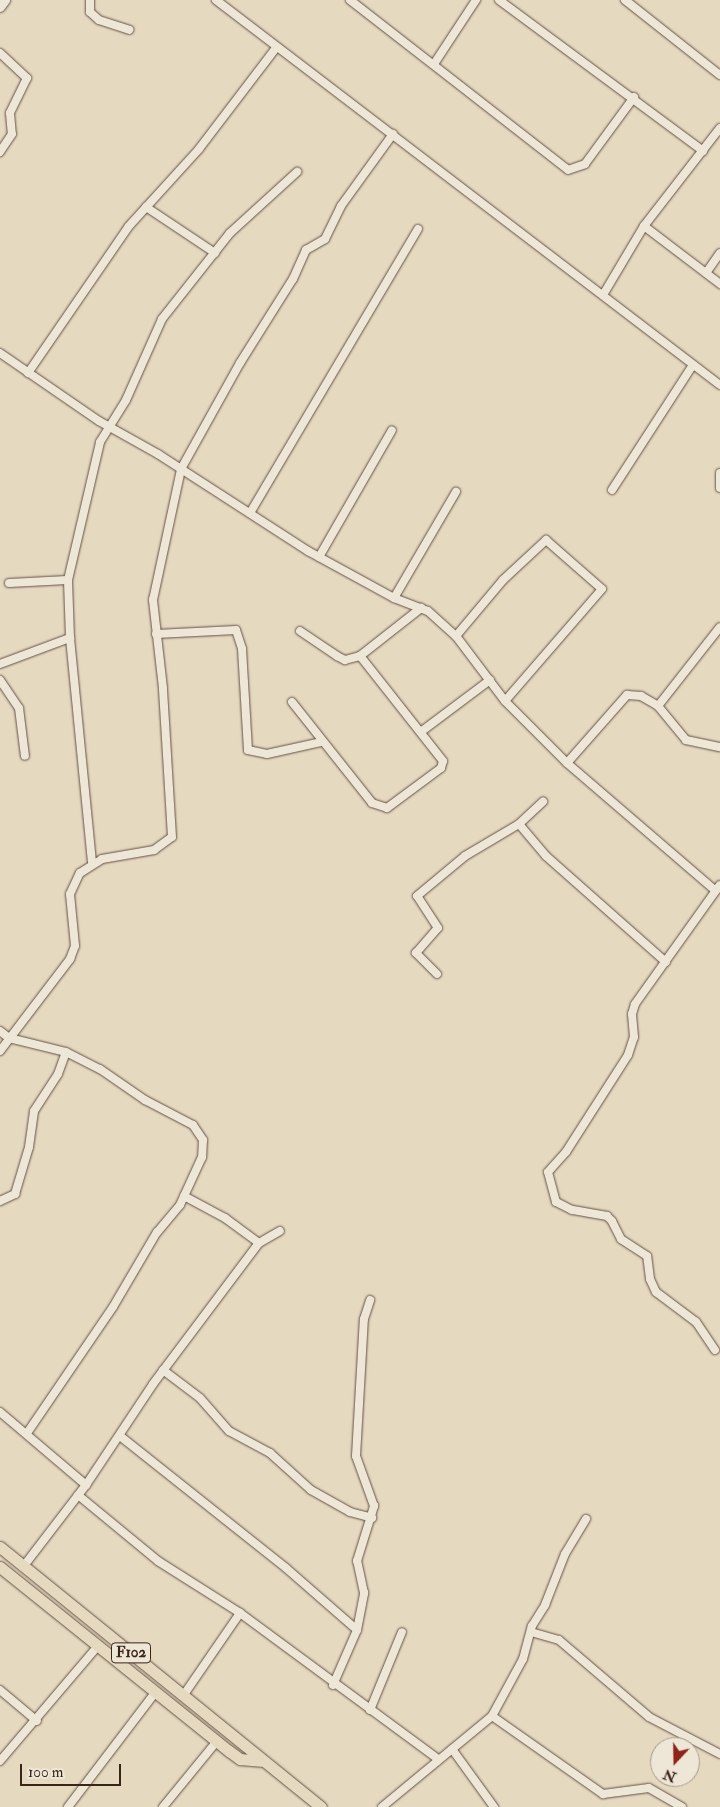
<!DOCTYPE html>
<style>
body{margin:0}
#map{position:relative;width:720px;height:1807px;overflow:hidden;background:#e5d9c0;font-family:"IM FELL Double Pica",serif}
div>[style]{position:absolute}
[style*='--x']{left:calc(var(--x)*1px);top:calc(var(--y)*1px);width:calc(var(--w)*1px);rotate:calc(var(--a)*1deg)}
.roads{filter:drop-shadow(0 0 1px #645144) drop-shadow(0 0 1px #645144)}
.street>*{height:8px;margin:-4px;padding:0 4px;transform-origin:4px;border-radius:4px;background:#eee6d6}
.secondary>*{height:10px;margin:-5px;padding:0 5px;transform-origin:5px;border-radius:5px;background:#eee6d6}
.primary>*{height:11px;margin:-5.5px;padding:0 5.5px;transform-origin:5.5px;border-radius:5.5px;background:#e5d9c0}
span{translate:-50% -50%;white-space:nowrap;text-align:center;line-height:1.15;-webkit-text-stroke:4px #eee6d6;paint-order:stroke}
.shield-label span{padding:1px 4px;background:#eee6d6;border:1px solid;border-radius:4px;-webkit-text-stroke-width:0}
.shield-label{font-size:15px;color:#39241a;font-weight:700}
.north{position:absolute;left:650px;top:1737px;width:50px;height:50px;box-sizing:border-box;background:#eee6d6;border:1px solid #a6988b;border-radius:50%;rotate:201deg;font-size:14px;font-weight:700;line-height:20px;text-align:center;color:#39241a}
.north::after{content:'';display:block;margin:auto;width:18px;height:22px;background:#8f2418;clip-path:polygon(50% 0,100% 100%,50% 72%,0 100%)}
.scale{position:absolute;left:20px;top:1764px;width:101px;height:22px;box-sizing:border-box;border:2px solid #39241a;border-top:0;padding-left:6px;font-size:15px;line-height:18px;white-space:nowrap;color:#39241a;-webkit-text-stroke:4px #eee6d6;paint-order:stroke}
</style>
<div id="map">
<div class="roads">
<div class="street">
<i style="--x:90;--y:0;--w:12;--a:90"></i>
<i style="--x:90;--y:12;--w:12;--a:42"></i>
<i style="--x:99;--y:20;--w:32;--a:18"></i>
<i style="--x:216;--y:0;--w:634;--a:37.38"></i>
<i style="--x:350;--y:0;--w:276;--a:37.9"></i>
<i style="--x:568;--y:170;--w:18;--a:-19"></i>
<i style="--x:585;--y:164;--w:83;--a:-53.8"></i>
<i style="--x:499;--y:0;--w:254;--a:36.5"></i>
<i style="--x:625;--y:0;--w:121;--a:38.3"></i>
<i style="--x:0;--y:53;--w:37;--a:43"></i>
<i style="--x:27;--y:78;--w:39;--a:116"></i>
<i style="--x:10;--y:113;--w:21;--a:85"></i>
<i style="--x:12;--y:134;--w:22;--a:124"></i>
<i style="--x:434;--y:64;--w:77;--a:-56.7"></i>
<i style="--x:146;--y:207;--w:83;--a:33.7"></i>
<i style="--x:644;--y:226;--w:96;--a:37.3"></i>
<i style="--x:706;--y:273;--w:24;--a:-55"></i>
<i style="--x:603;--y:295;--w:80;--a:-59.3"></i>
<i style="--x:644;--y:226;--w:124;--a:-52.2"></i>
<i style="--x:0;--y:353;--w:120;--a:34.5"></i>
<i style="--x:99;--y:421;--w:68;--a:29.2"></i>
<i style="--x:158;--y:454;--w:179;--a:32.9"></i>
<i style="--x:308;--y:551;--w:98;--a:28.7"></i>
<i style="--x:394;--y:598;--w:36;--a:21"></i>
<i style="--x:428;--y:611;--w:38;--a:42"></i>
<i style="--x:456;--y:636;--w:81;--a:53"></i>
<i style="--x:505;--y:701;--w:88;--a:45"></i>
<i style="--x:567;--y:763;--w:196;--a:40.7"></i>
<i style="--x:28;--y:373;--w:178;--a:-55.5"></i>
<i style="--x:129;--y:226;--w:104;--a:-47.7"></i>
<i style="--x:199;--y:149;--w:127;--a:-52.7"></i>
<i style="--x:720;--y:473;--w:15;--a:90"></i>
<i style="--x:612;--y:490;--w:149;--a:-57.1"></i>
<i style="--x:250;--y:513;--w:330;--a:-59.4"></i>
<i style="--x:319;--y:557;--w:146;--a:-60.1"></i>
<i style="--x:9;--y:583;--w:59;--a:-2.9"></i>
<i style="--x:394;--y:598;--w:123;--a:-59.7"></i>
<i style="--x:300;--y:631;--w:45;--a:34"></i>
<i style="--x:337;--y:656;--w:9;--a:27"></i>
<i style="--x:345;--y:660;--w:16;--a:-15"></i>
<i style="--x:156;--y:634;--w:80;--a:-2.9"></i>
<i style="--x:236;--y:630;--w:20;--a:72"></i>
<i style="--x:242;--y:649;--w:101;--a:86.6"></i>
<i style="--x:248;--y:750;--w:19;--a:12"></i>
<i style="--x:267;--y:754;--w:55;--a:-12.5"></i>
<i style="--x:456;--y:636;--w:73;--a:-50"></i>
<i style="--x:503;--y:580;--w:59;--a:-42.9"></i>
<i style="--x:546;--y:540;--w:74;--a:41.2"></i>
<i style="--x:602;--y:589;--w:148;--a:130.9"></i>
<i style="--x:70;--y:638;--w:225;--a:84.4"></i>
<i style="--x:0;--y:664;--w:75;--a:-20.4"></i>
<i style="--x:70;--y:638;--w:58;--a:-92"></i>
<i style="--x:68;--y:580;--w:142;--a:-76.9"></i>
<i style="--x:100;--y:442;--w:49;--a:-58.2"></i>
<i style="--x:126;--y:400;--w:89;--a:-66"></i>
<i style="--x:162;--y:319;--w:110;--a:-51.7"></i>
<i style="--x:230;--y:233;--w:91;--a:-42.3"></i>
<i style="--x:0;--y:680;--w:34;--a:56"></i>
<i style="--x:19;--y:708;--w:48;--a:82.9"></i>
<i style="--x:292;--y:702;--w:129;--a:51.6"></i>
<i style="--x:372;--y:803;--w:16;--a:18"></i>
<i style="--x:387;--y:808;--w:67;--a:-36.5"></i>
<i style="--x:441;--y:768;--w:7;--a:-74"></i>
<i style="--x:443;--y:761;--w:134;--a:-128.3"></i>
<i style="--x:360;--y:656;--w:78;--a:-38.2"></i>
<i style="--x:658;--y:706;--w:100;--a:-51.9"></i>
<i style="--x:422;--y:731;--w:85;--a:-36.9"></i>
<i style="--x:567;--y:763;--w:91;--a:-48.6"></i>
<i style="--x:627;--y:695;--w:14;--a:4"></i>
<i style="--x:641;--y:696;--w:20;--a:30"></i>
<i style="--x:658;--y:706;--w:44;--a:50.5"></i>
<i style="--x:686;--y:740;--w:35;--a:12"></i>
<i style="--x:519;--y:824;--w:42;--a:49.8"></i>
<i style="--x:546;--y:856;--w:160;--a:41.5"></i>
<i style="--x:437;--y:974;--w:30;--a:-135"></i>
<i style="--x:416;--y:953;--w:33;--a:-49"></i>
<i style="--x:438;--y:928;--w:38;--a:-123"></i>
<i style="--x:417;--y:896;--w:62;--a:-39.8"></i>
<i style="--x:465;--y:856;--w:63;--a:-30.7"></i>
<i style="--x:519;--y:824;--w:33;--a:-43"></i>
<i style="--x:0;--y:1031;--w:11;--a:38"></i>
<i style="--x:9;--y:1038;--w:59;--a:13.8"></i>
<i style="--x:66;--y:1052;--w:38;--a:27"></i>
<i style="--x:100;--y:1069;--w:55;--a:34.6"></i>
<i style="--x:145;--y:1100;--w:54;--a:27.5"></i>
<i style="--x:193;--y:1125;--w:18;--a:56"></i>
<i style="--x:203;--y:1140;--w:17;--a:93"></i>
<i style="--x:202;--y:1157;--w:53;--a:114.6"></i>
<i style="--x:180;--y:1205;--w:35;--a:130"></i>
<i style="--x:157;--y:1232;--w:87;--a:120.4"></i>
<i style="--x:113;--y:1307;--w:153;--a:124.3"></i>
<i style="--x:0;--y:1051;--w:116;--a:-52.7"></i>
<i style="--x:70;--y:959;--w:14;--a:-69"></i>
<i style="--x:75;--y:946;--w:52;--a:-95.5"></i>
<i style="--x:70;--y:894;--w:23;--a:-65"></i>
<i style="--x:80;--y:873;--w:26;--a:-32"></i>
<i style="--x:102;--y:859;--w:53;--a:-9.8"></i>
<i style="--x:154;--y:850;--w:22;--a:-36"></i>
<i style="--x:172;--y:837;--w:149;--a:-93.5"></i>
<i style="--x:163;--y:688;--w:89;--a:-96.5"></i>
<i style="--x:153;--y:600;--w:134;--a:-77.9"></i>
<i style="--x:181;--y:469;--w:121;--a:-60.9"></i>
<i style="--x:240;--y:363;--w:99;--a:-57.8"></i>
<i style="--x:293;--y:279;--w:32;--a:-66"></i>
<i style="--x:306;--y:250;--w:22;--a:-30"></i>
<i style="--x:325;--y:239;--w:37;--a:-64"></i>
<i style="--x:341;--y:206;--w:89;--a:-54.2"></i>
<i style="--x:184;--y:1196;--w:47;--a:28.2"></i>
<i style="--x:225;--y:1218;--w:42;--a:36.3"></i>
<i style="--x:0;--y:1201;--w:17;--a:-25"></i>
<i style="--x:15;--y:1194;--w:49;--a:-73.4"></i>
<i style="--x:29;--y:1147;--w:36;--a:-82"></i>
<i style="--x:34;--y:1111;--w:44;--a:-57"></i>
<i style="--x:58;--y:1074;--w:23;--a:-70"></i>
<i style="--x:715;--y:1350;--w:34;--a:-124"></i>
<i style="--x:696;--y:1322;--w:50;--a:-143.1"></i>
<i style="--x:656;--y:1292;--w:14;--a:-115"></i>
<i style="--x:650;--y:1279;--w:23;--a:-97"></i>
<i style="--x:647;--y:1256;--w:31;--a:-147"></i>
<i style="--x:621;--y:1239;--w:20;--a:-117"></i>
<i style="--x:612;--y:1221;--w:7;--a:-135"></i>
<i style="--x:607;--y:1216;--w:36;--a:-170"></i>
<i style="--x:572;--y:1210;--w:18;--a:-153"></i>
<i style="--x:556;--y:1202;--w:31;--a:-105"></i>
<i style="--x:548;--y:1172;--w:27;--a:-48"></i>
<i style="--x:566;--y:1152;--w:115;--a:-57.4"></i>
<i style="--x:628;--y:1055;--w:19;--a:-72"></i>
<i style="--x:634;--y:1037;--w:23;--a:-95"></i>
<i style="--x:632;--y:1014;--w:10;--a:-73"></i>
<i style="--x:635;--y:1004;--w:146;--a:-54.5"></i>
<i style="--x:163;--y:1370;--w:46;--a:37.1"></i>
<i style="--x:200;--y:1398;--w:44;--a:48.7"></i>
<i style="--x:229;--y:1431;--w:47;--a:28.2"></i>
<i style="--x:270;--y:1453;--w:55;--a:42.1"></i>
<i style="--x:311;--y:1490;--w:45;--a:29.4"></i>
<i style="--x:350;--y:1512;--w:23;--a:15"></i>
<i style="--x:0;--y:1412;--w:113;--a:40.3"></i>
<i style="--x:120;--y:1436;--w:212;--a:38.5"></i>
<i style="--x:286;--y:1568;--w:94;--a:41.1"></i>
<i style="--x:78;--y:1495;--w:104;--a:39.5"></i>
<i style="--x:158;--y:1561;--w:97;--a:32.4"></i>
<i style="--x:240;--y:1613;--w:246;--a:36.4"></i>
<i style="--x:23;--y:1567;--w:103;--a:-52.5"></i>
<i style="--x:86;--y:1485;--w:121;--a:-56.4"></i>
<i style="--x:153;--y:1384;--w:176;--a:-53.1"></i>
<i style="--x:259;--y:1243;--w:24;--a:-30"></i>
<i style="--x:531;--y:1632;--w:29;--a:16"></i>
<i style="--x:559;--y:1640;--w:118;--a:40.5"></i>
<i style="--x:649;--y:1717;--w:80;--a:27.5"></i>
<i style="--x:333;--y:1685;--w:60;--a:-66.4"></i>
<i style="--x:357;--y:1630;--w:38;--a:-79"></i>
<i style="--x:364;--y:1593;--w:33;--a:-102"></i>
<i style="--x:357;--y:1561;--w:58;--a:-72.8"></i>
<i style="--x:374;--y:1506;--w:53;--a:-109.8"></i>
<i style="--x:356;--y:1456;--w:137;--a:-86.7"></i>
<i style="--x:364;--y:1319;--w:20;--a:-72"></i>
<i style="--x:0;--y:1690;--w:48;--a:40"></i>
<i style="--x:183;--y:1696;--w:101;--a:-55.5"></i>
<i style="--x:370;--y:1710;--w:84;--a:-67.7"></i>
<i style="--x:492;--y:1716;--w:136;--a:35.1"></i>
<i style="--x:603;--y:1794;--w:46;--a:-7.4"></i>
<i style="--x:649;--y:1788;--w:38;--a:30"></i>
<i style="--x:452;--y:1749;--w:72;--a:54.1"></i>
<i style="--x:0;--y:1761;--w:151;--a:-49.6"></i>
<i style="--x:68;--y:1807;--w:143;--a:-52.7"></i>
<i style="--x:163;--y:1807;--w:85;--a:-50.7"></i>
<i style="--x:382;--y:1807;--w:143;--a:-39.6"></i>
<i style="--x:492;--y:1716;--w:65;--a:-61.5"></i>
<i style="--x:523;--y:1659;--w:34;--a:-75"></i>
<i style="--x:532;--y:1626;--w:25;--a:-58"></i>
<i style="--x:545;--y:1605;--w:55;--a:-68.6"></i>
<i style="--x:565;--y:1554;--w:41;--a:-59"></i>
</div>
<div class="secondary">
<i style="--x:0;--y:7;--w:9;--a:-54"></i>
</div>
<div class="primary">
<i style="--x:0;--y:1547;--w:413;--a:39"></i>
<i style="--x:0;--y:1567;--w:294;--a:38.8"></i>
<i style="--x:229;--y:1751;--w:14;--a:36"></i>
<i style="--x:240;--y:1759;--w:21;--a:5"></i>
</div>
</div>
<div class="shield-label">
<span style="left:131px;top:1653px">F102</span>
</div>
<div class="north">N</div>
<div class="scale">100 m</div>
</div>
